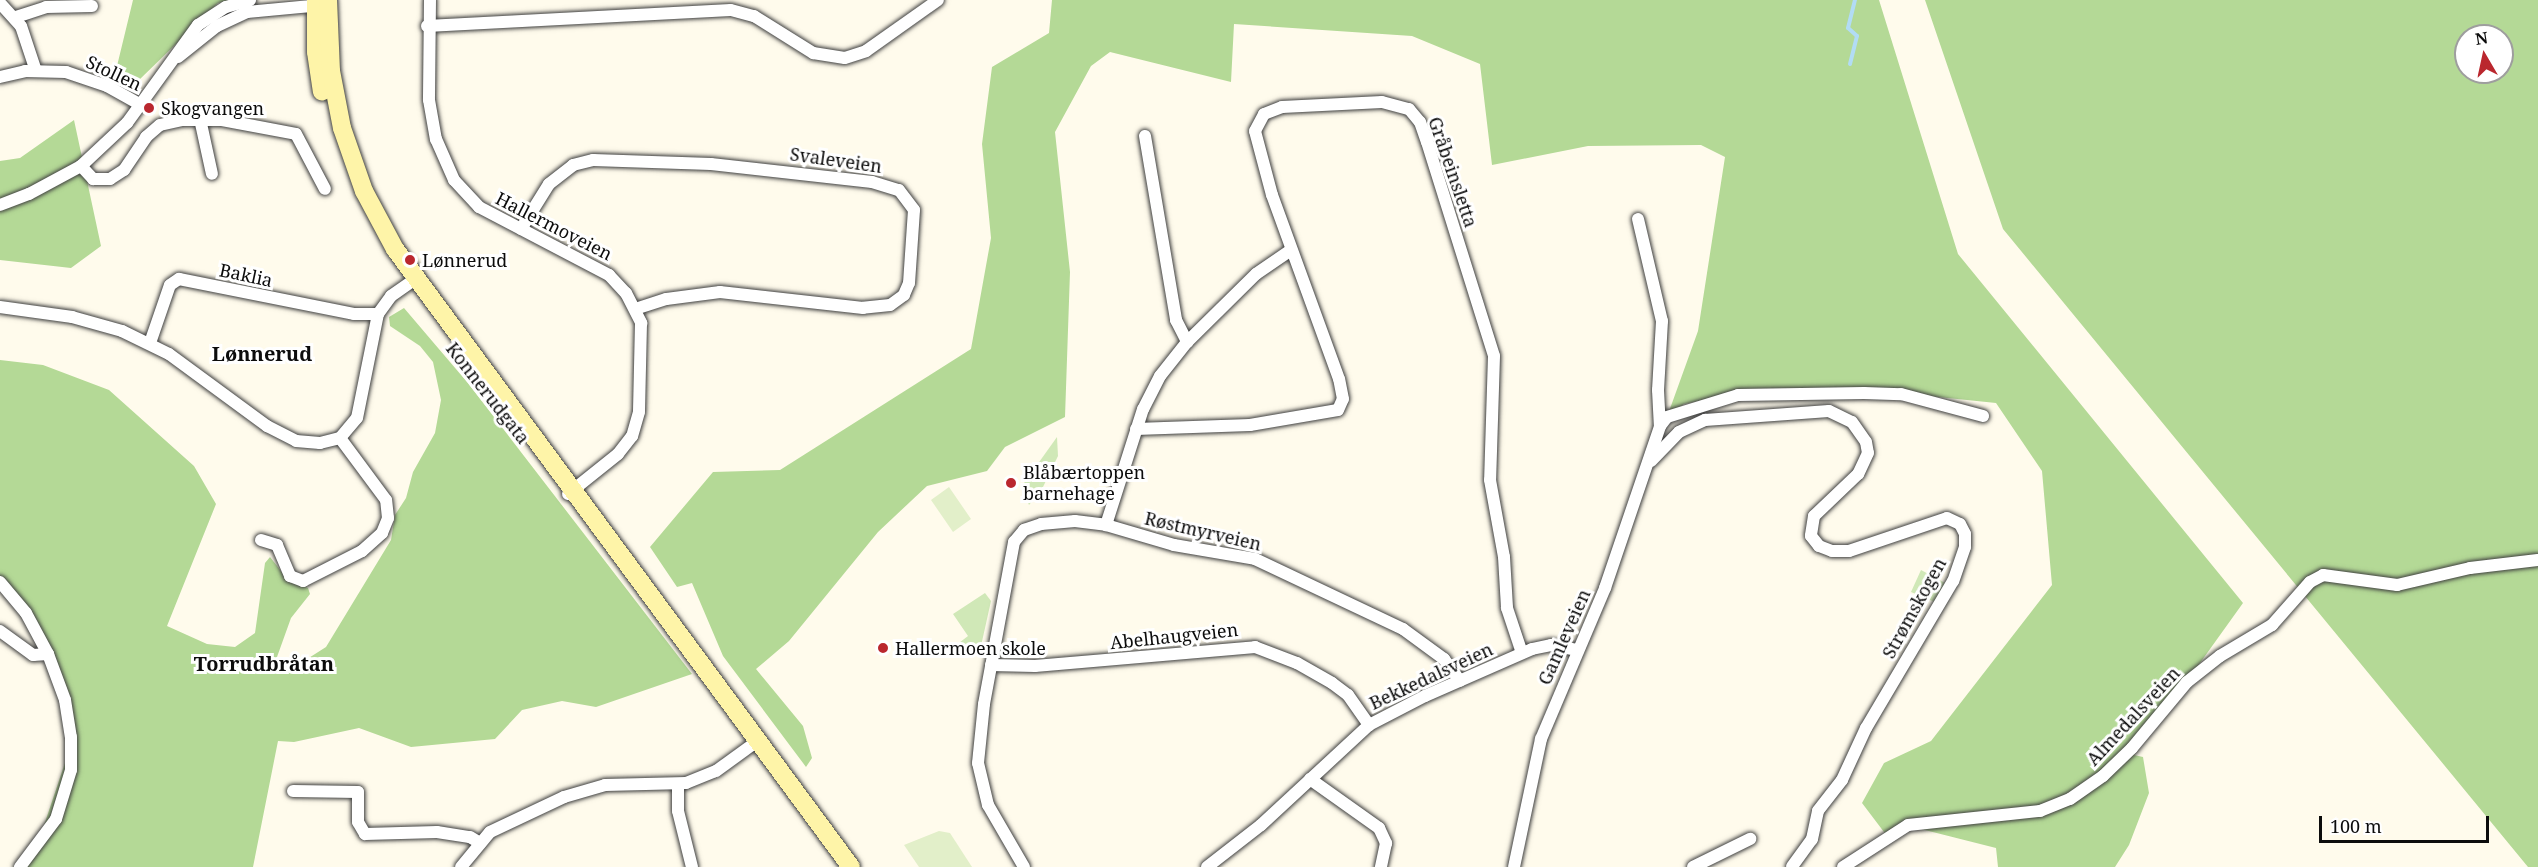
<!DOCTYPE html>
<meta charset="utf-8">
<style>
body{margin:0}
#map{position:relative;width:2538px;height:867px;overflow:hidden;background:#fffbec;font-family:"Noto Serif",serif}
div>[style]{position:absolute}
[style*='--x']{left:calc(var(--x)*1px);top:calc(var(--y)*1px);width:calc(var(--w)*1px);rotate:calc(var(--a)*1deg)}
.green>*{inset:0;background:#d0e8b7}
.forest>*{inset:0;background:#b4d996}
.pitch>*{inset:0;background:#e2efc9}
.stream>*{height:4px;margin:-2px;padding:0 2px;transform-origin:2px;border-radius:2px;background:#b2dcf5}
.roads{filter:drop-shadow(0 0 2px #3f3f3f) drop-shadow(0 0 2px #3f3f3f)}
.minor>*{height:12px;margin:-6px;padding:0 6px;transform-origin:6px;border-radius:6px;background:#fff}
.secondary>*{height:18px;margin:-9px;padding:0 9px;transform-origin:9px;border-radius:9px;background:#fef4a8}
.dots>*{width:16px;height:16px;translate:-50% -50%;box-sizing:border-box;border:3px solid #fff;border-radius:50%}
span{translate:-50% -50%;white-space:nowrap;text-align:center;line-height:1.15;-webkit-text-stroke:6px #fff;paint-order:stroke}
.street-label{font-size:18px;color:#0c0c0c}
.poi-label{font-size:18px;color:#0c0c0c}
.left{translate:0 -50%;text-align:left}
.neighbourhood-label{font-size:20px;color:#0c0c0c;font-weight:700}
.north{position:absolute;left:2454px;top:24px;width:60px;height:60px;box-sizing:border-box;background:#fff;border:2px solid #9e9e9e;border-radius:50%;rotate:351deg;font-size:16px;font-weight:700;line-height:24px;text-align:center;color:#0c0c0c}
.north::after{content:'';display:block;margin:auto;width:21px;height:27px;background:#ba272e;clip-path:polygon(50% 0,100% 100%,50% 72%,0 100%)}
.scale{position:absolute;left:2319px;top:816px;width:170px;height:27px;box-sizing:border-box;border:3px solid #0c0c0c;border-top:0;padding-left:8px;font-size:18px;line-height:21px;white-space:nowrap;color:#0c0c0c;-webkit-text-stroke:4px #fff;paint-order:stroke}
</style>
<div id="map">
<div class="green">
<i style="clip-path:polygon(1057px 437px,1058px 456px,1042px 489px,1029px 505px,1022px 486px)"></i>
<i style="clip-path:polygon(1921px 570px,1947px 584px,1937px 603px,1911px 592px)"></i>
<i style="clip-path:polygon(985px 593px,991px 601px,979px 655px,960px 652px,955px 646px,968px 636px,953px 614px)"></i>
</div>
<div class="forest">
<i style="clip-path:polygon(133px 0,232px 0,218px 3px,138px 81px,117px 66px)"></i>
<i style="clip-path:polygon(1052px 0,1879px 0,1958px 254px,2243px 603px,2134px 755px,2143px 757px,2149px 793px,2129px 845px,2115px 867px,1998px 867px,1996px 848px,1905px 825px,1887px 836px,1862px 803px,1884px 763px,1931px 741px,2052px 585px,2042px 471px,1996px 403px,1880px 391px,1750px 391px,1684px 404px,1667px 417px,1698px 331px,1725px 157px,1701px 145px,1588px 146px,1492px 165px,1480px 64px,1412px 36px,1234px 24px,1231px 82px,1110px 52px,1091px 66px,1055px 132px,1070px 272px,1065px 417px,1005px 447px,987px 471px,927px 486px,878px 532px,789px 641px,756px 669px,803px 726px,812px 758px,806px 767px,723px 656px,692px 583px,677px 587px,650px 547px,713px 472px,780px 470px,971px 349px,991px 238px,982px 144px,992px 67px,1049px 33px)"></i>
<i style="clip-path:polygon(evenodd,1925px 0,2538px 0,2538px 867px,2528px 867px,2003px 229px,1925px 0,2466px 36px,2502px 36px,2502px 72px,2466px 72px,2466px 36px)"></i>
<i style="clip-path:polygon(74px 120px,101px 246px,71px 268px,0 260px,0 161px,20px 158px)"></i>
<i style="clip-path:polygon(404px 308px,467px 382px,692px 674px,596px 707px,562px 701px,522px 710px,495px 739px,411px 747px,359px 728px,294px 742px,278px 741px,253px 867px,20px 867px,36px 849px,71px 745px,66px 699px,40px 637px,0 583px,0 360px,43px 365px,109px 390px,194px 466px,216px 504px,167px 626px,207px 644px,235px 647px,255px 633px,265px 563px,270px 557px,288px 580px,308px 588px,310px 594px,291px 618px,277px 657px,293px 668px,326px 647px,391px 540px,395px 515px,406px 498px,413px 472px,435px 433px,441px 400px,433px 362px,420px 346px,390px 326px,389px 317px)"></i>
</div>
<div class="pitch">
<i style="clip-path:polygon(949px 487px,971px 519px,953px 532px,931px 500px)"></i>
<i style="clip-path:polygon(939px 831px,950px 833px,972px 867px,919px 867px,904px 845px)"></i>
</div>
<div class="stream">
<i style="--x:1850;--y:64;--w:29;--a:-76"></i>
<i style="--x:1857;--y:36;--w:12;--a:-138"></i>
<i style="--x:1848;--y:28;--w:29;--a:-76"></i>
</div>
<div class="roads">
<div class="minor">
<i style="--x:430;--y:0;--w:100;--a:90.6"></i>
<i style="--x:429;--y:100;--w:40;--a:80"></i>
<i style="--x:436;--y:139;--w:45;--a:66.3"></i>
<i style="--x:454;--y:180;--w:37;--a:47"></i>
<i style="--x:479;--y:207;--w:147;--a:27.6"></i>
<i style="--x:609;--y:275;--w:25;--a:47"></i>
<i style="--x:626;--y:293;--w:34;--a:63"></i>
<i style="--x:641;--y:323;--w:89;--a:91.3"></i>
<i style="--x:639;--y:412;--w:25;--a:106"></i>
<i style="--x:632;--y:436;--w:23;--a:128"></i>
<i style="--x:618;--y:454;--w:64;--a:141.3"></i>
<i style="--x:0;--y:3;--w:31;--a:48"></i>
<i style="--x:21;--y:26;--w:47;--a:71.6"></i>
<i style="--x:16;--y:17;--w:32;--a:-18"></i>
<i style="--x:46;--y:7;--w:46;--a:-1.2"></i>
<i style="--x:427;--y:26;--w:304;--a:-3"></i>
<i style="--x:731;--y:10;--w:24;--a:15"></i>
<i style="--x:754;--y:16;--w:70;--a:32.1"></i>
<i style="--x:813;--y:53;--w:32;--a:9"></i>
<i style="--x:845;--y:58;--w:22;--a:-18"></i>
<i style="--x:866;--y:51;--w:88;--a:-35.3"></i>
<i style="--x:178;--y:57;--w:50;--a:-38.5"></i>
<i style="--x:217;--y:26;--w:33;--a:-25"></i>
<i style="--x:247;--y:12;--w:75;--a:-5.3"></i>
<i style="--x:0;--y:77;--w:26;--a:-13"></i>
<i style="--x:25;--y:71;--w:41;--a:1.4"></i>
<i style="--x:66;--y:72;--w:43;--a:18.9"></i>
<i style="--x:107;--y:86;--w:39;--a:29"></i>
<i style="--x:200;--y:119;--w:56;--a:77.7"></i>
<i style="--x:1145;--y:136;--w:187;--a:80.4"></i>
<i style="--x:1176;--y:320;--w:25;--a:63"></i>
<i style="--x:81;--y:166;--w:18;--a:47"></i>
<i style="--x:93;--y:179;--w:17;--a:0"></i>
<i style="--x:110;--y:179;--w:17;--a:-33"></i>
<i style="--x:124;--y:170;--w:40;--a:-56"></i>
<i style="--x:146;--y:137;--w:18;--a:-41"></i>
<i style="--x:160;--y:125;--w:22;--a:-13"></i>
<i style="--x:181;--y:120;--w:41;--a:0"></i>
<i style="--x:222;--y:120;--w:75;--a:10.7"></i>
<i style="--x:296;--y:134;--w:62;--a:62.2"></i>
<i style="--x:0;--y:205;--w:31;--a:-21"></i>
<i style="--x:29;--y:194;--w:59;--a:-28.3"></i>
<i style="--x:81;--y:166;--w:63;--a:-43.1"></i>
<i style="--x:127;--y:123;--w:121;--a:-54.1"></i>
<i style="--x:198;--y:25;--w:33;--a:-33"></i>
<i style="--x:226;--y:7;--w:25;--a:-16"></i>
<i style="--x:1638;--y:219;--w:105;--a:76.8"></i>
<i style="--x:1662;--y:321;--w:69;--a:93.3"></i>
<i style="--x:1658;--y:390;--w:36;--a:87"></i>
<i style="--x:521;--y:229;--w:53;--a:-58.1"></i>
<i style="--x:549;--y:184;--w:31;--a:-38"></i>
<i style="--x:573;--y:165;--w:21;--a:-14"></i>
<i style="--x:593;--y:160;--w:118;--a:1.9"></i>
<i style="--x:711;--y:164;--w:162;--a:6.4"></i>
<i style="--x:872;--y:182;--w:28;--a:17"></i>
<i style="--x:899;--y:190;--w:25;--a:53"></i>
<i style="--x:914;--y:210;--w:73;--a:93.9"></i>
<i style="--x:909;--y:283;--w:13;--a:113"></i>
<i style="--x:904;--y:295;--w:17;--a:144"></i>
<i style="--x:890;--y:305;--w:27;--a:174"></i>
<i style="--x:863;--y:308;--w:144;--a:-173.6"></i>
<i style="--x:720;--y:292;--w:54;--a:172.6"></i>
<i style="--x:666;--y:299;--w:32;--a:162"></i>
<i style="--x:1291;--y:250;--w:42;--a:145.6"></i>
<i style="--x:1256;--y:274;--w:97;--a:135.4"></i>
<i style="--x:1187;--y:342;--w:43;--a:128.5"></i>
<i style="--x:1160;--y:376;--w:37;--a:117"></i>
<i style="--x:1143;--y:409;--w:122;--a:107.7"></i>
<i style="--x:1106;--y:525;--w:71;--a:16.4"></i>
<i style="--x:1174;--y:545;--w:82;--a:9.8"></i>
<i style="--x:1255;--y:559;--w:164;--a:25.3"></i>
<i style="--x:1403;--y:629;--w:51;--a:36.2"></i>
<i style="--x:1444;--y:659;--w:27;--a:54"></i>
<i style="--x:0;--y:307;--w:73;--a:7.9"></i>
<i style="--x:72;--y:317;--w:52;--a:15.6"></i>
<i style="--x:122;--y:331;--w:52;--a:26.1"></i>
<i style="--x:169;--y:354;--w:122;--a:36.3"></i>
<i style="--x:267;--y:426;--w:33;--a:27"></i>
<i style="--x:296;--y:441;--w:24;--a:5"></i>
<i style="--x:320;--y:443;--w:21;--a:-14"></i>
<i style="--x:340;--y:438;--w:26;--a:-50"></i>
<i style="--x:357;--y:418;--w:106;--a:-78.6"></i>
<i style="--x:378;--y:314;--w:22;--a:-54"></i>
<i style="--x:391;--y:296;--w:29;--a:-35"></i>
<i style="--x:150;--y:343;--w:61;--a:-71"></i>
<i style="--x:170;--y:285;--w:11;--a:-34"></i>
<i style="--x:179;--y:279;--w:178;--a:11.3"></i>
<i style="--x:354;--y:314;--w:24;--a:0"></i>
<i style="--x:1136;--y:429;--w:114;--a:-2"></i>
<i style="--x:1250;--y:425;--w:89;--a:-9.7"></i>
<i style="--x:1338;--y:410;--w:12;--a:-66"></i>
<i style="--x:1343;--y:399;--w:20;--a:-101"></i>
<i style="--x:1339;--y:379;--w:196;--a:-110"></i>
<i style="--x:1272;--y:195;--w:66;--a:-104.9"></i>
<i style="--x:1255;--y:131;--w:19;--a:-62"></i>
<i style="--x:1264;--y:114;--w:19;--a:-21"></i>
<i style="--x:1282;--y:107;--w:100;--a:-2.9"></i>
<i style="--x:1382;--y:102;--w:28;--a:15"></i>
<i style="--x:1409;--y:109;--w:17;--a:50"></i>
<i style="--x:1420;--y:122;--w:21;--a:71"></i>
<i style="--x:1427;--y:142;--w:224;--a:72.6"></i>
<i style="--x:1494;--y:356;--w:124;--a:91.8"></i>
<i style="--x:1490;--y:480;--w:78;--a:79.7"></i>
<i style="--x:1504;--y:557;--w:51;--a:86.6"></i>
<i style="--x:1507;--y:608;--w:47;--a:71.6"></i>
<i style="--x:1651;--y:461;--w:40;--a:-46"></i>
<i style="--x:1679;--y:432;--w:29;--a:-25"></i>
<i style="--x:1705;--y:420;--w:124;--a:-4.2"></i>
<i style="--x:1829;--y:411;--w:25;--a:26"></i>
<i style="--x:1852;--y:422;--w:24;--a:55"></i>
<i style="--x:1866;--y:442;--w:11;--a:80"></i>
<i style="--x:1868;--y:453;--w:23;--a:115"></i>
<i style="--x:1858;--y:474;--w:61;--a:136.3"></i>
<i style="--x:1814;--y:516;--w:20;--a:99"></i>
<i style="--x:1811;--y:536;--w:13;--a:51"></i>
<i style="--x:1819;--y:546;--w:14;--a:21"></i>
<i style="--x:1832;--y:551;--w:17;--a:0"></i>
<i style="--x:1849;--y:551;--w:103;--a:-18.6"></i>
<i style="--x:1947;--y:518;--w:14;--a:25"></i>
<i style="--x:1960;--y:524;--w:11;--a:63"></i>
<i style="--x:1965;--y:534;--w:13;--a:90"></i>
<i style="--x:1965;--y:547;--w:36;--a:109"></i>
<i style="--x:1953;--y:581;--w:171;--a:120.6"></i>
<i style="--x:1866;--y:728;--w:57;--a:114.8"></i>
<i style="--x:1842;--y:780;--w:39;--a:128"></i>
<i style="--x:1818;--y:811;--w:29;--a:102"></i>
<i style="--x:1812;--y:839;--w:34;--a:126"></i>
<i style="--x:261;--y:540;--w:17;--a:17"></i>
<i style="--x:277;--y:545;--w:34;--a:67"></i>
<i style="--x:290;--y:576;--w:14;--a:21"></i>
<i style="--x:303;--y:581;--w:66;--a:-27"></i>
<i style="--x:362;--y:551;--w:27;--a:-42"></i>
<i style="--x:382;--y:533;--w:16;--a:-68"></i>
<i style="--x:388;--y:518;--w:18;--a:-96"></i>
<i style="--x:386;--y:500;--w:77;--a:-126.6"></i>
<i style="--x:0;--y:582;--w:40;--a:50"></i>
<i style="--x:26;--y:613;--w:47;--a:61.8"></i>
<i style="--x:48;--y:654;--w:49;--a:69.7"></i>
<i style="--x:65;--y:700;--w:37;--a:81"></i>
<i style="--x:71;--y:737;--w:33;--a:90"></i>
<i style="--x:71;--y:770;--w:51;--a:107"></i>
<i style="--x:56;--y:819;--w:60;--a:126.9"></i>
<i style="--x:0;--y:631;--w:41;--a:36"></i>
<i style="--x:33;--y:655;--w:15;--a:-4"></i>
<i style="--x:991;--y:665;--w:44;--a:1.3"></i>
<i style="--x:1035;--y:666;--w:221;--a:-4.9"></i>
<i style="--x:1255;--y:647;--w:45;--a:20.9"></i>
<i style="--x:1297;--y:663;--w:40;--a:29.7"></i>
<i style="--x:1332;--y:683;--w:20;--a:37"></i>
<i style="--x:1348;--y:695;--w:37;--a:55"></i>
<i style="--x:1310;--y:779;--w:85;--a:35.4"></i>
<i style="--x:1379;--y:828;--w:17;--a:65"></i>
<i style="--x:1386;--y:843;--w:25;--a:102"></i>
<i style="--x:678;--y:785;--w:26;--a:90"></i>
<i style="--x:678;--y:811;--w:58;--a:76"></i>
<i style="--x:293;--y:791;--w:65;--a:0.9"></i>
<i style="--x:358;--y:792;--w:30;--a:90"></i>
<i style="--x:358;--y:822;--w:14;--a:60"></i>
<i style="--x:365;--y:834;--w:72;--a:-1.6"></i>
<i style="--x:437;--y:832;--w:33;--a:9"></i>
<i style="--x:470;--y:837;--w:12;--a:31"></i>
<i style="--x:461;--y:867;--w:45;--a:-50.4"></i>
<i style="--x:490;--y:832;--w:82;--a:-25.3"></i>
<i style="--x:564;--y:797;--w:43;--a:-16.3"></i>
<i style="--x:605;--y:785;--w:81;--a:-1.4"></i>
<i style="--x:686;--y:783;--w:32;--a:-22"></i>
<i style="--x:716;--y:771;--w:49;--a:-35.9"></i>
<i style="--x:1024;--y:867;--w:72;--a:-120.1"></i>
<i style="--x:988;--y:805;--w:43;--a:-103.4"></i>
<i style="--x:978;--y:763;--w:59;--a:-84.2"></i>
<i style="--x:984;--y:704;--w:165;--a:-79.5"></i>
<i style="--x:1014;--y:542;--w:16;--a:-50"></i>
<i style="--x:1024;--y:530;--w:18;--a:-19"></i>
<i style="--x:1041;--y:524;--w:34;--a:-5"></i>
<i style="--x:1075;--y:521;--w:31;--a:7"></i>
<i style="--x:1207;--y:867;--w:68;--a:-37.9"></i>
<i style="--x:1261;--y:825;--w:147;--a:-42.8"></i>
<i style="--x:1369;--y:725;--w:63;--a:-27.4"></i>
<i style="--x:1425;--y:696;--w:117;--a:-23.7"></i>
<i style="--x:1532;--y:649;--w:19;--a:-12"></i>
<i style="--x:1551;--y:645;--w:26;--a:11"></i>
<i style="--x:1514;--y:867;--w:131;--a:-78.1"></i>
<i style="--x:1541;--y:739;--w:164;--a:-67"></i>
<i style="--x:1605;--y:588;--w:171;--a:-71.2"></i>
<i style="--x:1660;--y:426;--w:11;--a:-52"></i>
<i style="--x:1667;--y:417;--w:74;--a:-17.2"></i>
<i style="--x:1738;--y:395;--w:126;--a:-0.9"></i>
<i style="--x:1864;--y:393;--w:37;--a:2"></i>
<i style="--x:1901;--y:394;--w:85;--a:15"></i>
<i style="--x:1693;--y:867;--w:64;--a:-26.2"></i>
<i style="--x:1843;--y:867;--w:77;--a:-32.9"></i>
<i style="--x:1908;--y:825;--w:133;--a:-6.1"></i>
<i style="--x:2040;--y:811;--w:32;--a:-22"></i>
<i style="--x:2070;--y:799;--w:40;--a:-34.9"></i>
<i style="--x:2103;--y:776;--w:40;--a:-44"></i>
<i style="--x:2132;--y:748;--w:86;--a:-50.2"></i>
<i style="--x:2187;--y:682;--w:42;--a:-38.2"></i>
<i style="--x:2220;--y:656;--w:61;--a:-30.8"></i>
<i style="--x:2272;--y:625;--w:57;--a:-48.5"></i>
<i style="--x:2310;--y:582;--w:15;--a:-28"></i>
<i style="--x:2323;--y:575;--w:75;--a:7.7"></i>
<i style="--x:2397;--y:585;--w:75;--a:-13.1"></i>
<i style="--x:2470;--y:568;--w:68;--a:-6.7"></i>
</div>
<div class="secondary">
<i style="--x:316;--y:0;--w:52;--a:90"></i>
<i style="--x:316;--y:52;--w:40;--a:81.5"></i>
<i style="--x:328;--y:0;--w:71;--a:87.6"></i>
<i style="--x:331;--y:71;--w:58;--a:79.1"></i>
<i style="--x:342;--y:128;--w:67;--a:70.8"></i>
<i style="--x:364;--y:191;--w:66;--a:61.9"></i>
<i style="--x:395;--y:249;--w:768;--a:53.58"></i>
</div>
</div>
<div class="dots">
<i style="left:149px;top:108px;background:#ba272e"></i>
<i style="left:410px;top:260px;background:#ba272e"></i>
<i style="left:1011px;top:483px;background:#ba272e"></i>
<i style="left:883px;top:648px;background:#ba272e"></i>
</div>
<div class="street-label">
<span style="left:114px;top:73px;rotate:25deg">Stollen</span>
<span style="left:836px;top:160px;rotate:8deg">Svaleveien</span>
<span style="left:1453px;top:172px;rotate:71deg">Gråbeinsletta</span>
<span style="left:554px;top:226px;rotate:27deg">Hallermoveien</span>
<span style="left:246px;top:275px;rotate:12deg">Baklia</span>
<span style="left:488px;top:393px;rotate:52deg">Konnerudgata</span>
<span style="left:1203px;top:531px;rotate:13deg">Røstmyrveien</span>
<span style="left:1914px;top:608px;rotate:-61deg">Strømskogen</span>
<span style="left:1174px;top:636px;rotate:-6deg">Abelhaugveien</span>
<span style="left:1564px;top:637px;rotate:-66deg">Gamleveien</span>
<span style="left:1431px;top:676px;rotate:-25deg">Bekkedalsveien</span>
<span style="left:2133px;top:716px;rotate:-47deg">Almedalsveien</span>
</div>
<div class="poi-label">
<span class="left" style="left:161px;top:108px">Skogvangen</span>
<span class="left" style="left:422px;top:260px">Lønnerud</span>
<span class="left" style="left:1023px;top:483px">Blåbærtoppen<br>barnehage</span>
<span class="left" style="left:895px;top:648px">Hallermoen skole</span>
</div>
<div class="neighbourhood-label">
<span style="left:262px;top:353px">Lønnerud</span>
<span style="left:264px;top:663px">Torrudbråtan</span>
</div>
<div class="north">N</div>
<div class="scale">100 m</div>
</div>
